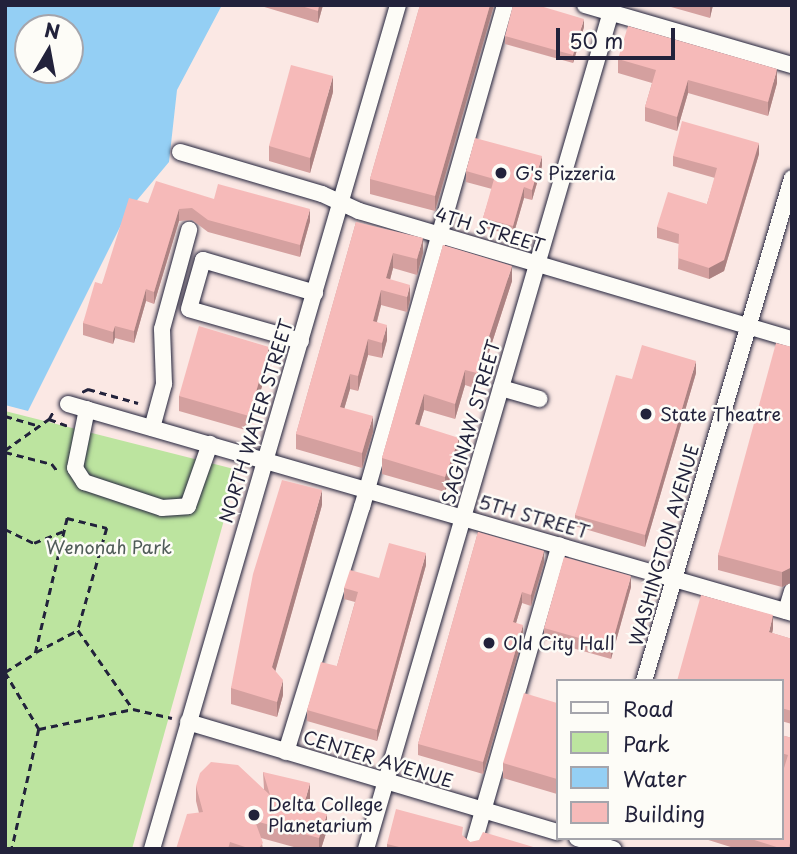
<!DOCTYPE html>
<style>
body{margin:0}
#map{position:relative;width:797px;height:854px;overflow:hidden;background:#fbe8e4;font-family:"Playpen Sans",sans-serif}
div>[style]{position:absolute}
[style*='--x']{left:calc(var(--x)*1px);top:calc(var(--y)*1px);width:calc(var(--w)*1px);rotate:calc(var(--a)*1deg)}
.green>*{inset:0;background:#bce49f}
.water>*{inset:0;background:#94cff4}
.path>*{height:2.5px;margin-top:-1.25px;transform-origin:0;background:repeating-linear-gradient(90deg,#22223b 0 7px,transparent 0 12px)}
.roads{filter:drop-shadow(0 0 2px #22223b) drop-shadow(0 0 2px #22223b)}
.minor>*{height:16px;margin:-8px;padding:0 8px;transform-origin:8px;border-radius:8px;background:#fdfcf7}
.wall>*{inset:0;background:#d4a09f}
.shaded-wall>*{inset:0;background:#ac8282}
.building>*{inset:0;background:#f6bab9}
.dots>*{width:19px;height:19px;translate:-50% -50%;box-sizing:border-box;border:4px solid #fdfcf7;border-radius:50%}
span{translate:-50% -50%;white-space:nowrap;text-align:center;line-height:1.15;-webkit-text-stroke:5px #fdfcf7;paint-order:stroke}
.poi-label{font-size:18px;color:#22223b}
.left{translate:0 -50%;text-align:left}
.street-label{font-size:18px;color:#22223b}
.park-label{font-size:18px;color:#505c59}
.frame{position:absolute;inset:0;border:7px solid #22223b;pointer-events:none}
.legend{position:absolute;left:556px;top:679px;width:228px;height:161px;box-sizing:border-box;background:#fdfcf7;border:2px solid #a5a5ac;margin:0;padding:9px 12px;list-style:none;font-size:21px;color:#22223b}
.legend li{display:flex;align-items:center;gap:14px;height:35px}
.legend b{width:35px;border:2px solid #a5a5ac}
.north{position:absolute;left:14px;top:14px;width:70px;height:70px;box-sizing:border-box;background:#fdfcf7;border:2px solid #a5a5ac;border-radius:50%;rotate:10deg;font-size:19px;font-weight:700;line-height:28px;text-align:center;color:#22223b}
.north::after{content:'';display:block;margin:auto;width:24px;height:32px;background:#22223b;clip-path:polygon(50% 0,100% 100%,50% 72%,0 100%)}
.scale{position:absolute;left:556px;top:28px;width:119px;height:32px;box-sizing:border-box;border:4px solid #22223b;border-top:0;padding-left:9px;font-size:21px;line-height:24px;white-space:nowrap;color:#22223b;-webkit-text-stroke:5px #fdfcf7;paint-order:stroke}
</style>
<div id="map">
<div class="green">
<i style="clip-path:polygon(5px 411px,238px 470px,132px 849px,5px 849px)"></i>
</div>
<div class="water">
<i style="clip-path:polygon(evenodd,5px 5px,222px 5px,177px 90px,169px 162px,128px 211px,28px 411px,5px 405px,5px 5px,28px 28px,70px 28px,70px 70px,28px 70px,28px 28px)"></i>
</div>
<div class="path">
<i style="--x:82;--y:392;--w:7;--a:-27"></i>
<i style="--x:88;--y:389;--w:52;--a:15.6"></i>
<i style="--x:5;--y:416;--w:35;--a:16"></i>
<i style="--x:49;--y:419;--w:20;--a:20"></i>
<i style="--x:5;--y:450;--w:54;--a:-35.2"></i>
<i style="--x:49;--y:419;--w:10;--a:-61"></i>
<i style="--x:5;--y:452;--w:49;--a:14.3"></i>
<i style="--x:52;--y:464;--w:11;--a:52"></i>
<i style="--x:5;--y:529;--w:32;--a:26"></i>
<i style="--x:34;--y:543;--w:31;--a:-22"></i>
<i style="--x:36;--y:652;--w:47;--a:-27.6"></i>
<i style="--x:78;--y:630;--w:96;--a:55.2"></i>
<i style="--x:5;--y:672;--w:36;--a:-32"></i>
<i style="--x:35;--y:653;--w:139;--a:-76.7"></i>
<i style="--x:67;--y:518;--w:41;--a:14"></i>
<i style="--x:107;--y:528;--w:106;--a:105.9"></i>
<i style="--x:5;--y:672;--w:66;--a:59.2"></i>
<i style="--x:39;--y:729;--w:123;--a:102.7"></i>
<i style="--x:5;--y:713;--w:7;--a:90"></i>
<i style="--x:39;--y:729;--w:96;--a:-12"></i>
<i style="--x:133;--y:709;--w:40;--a:13"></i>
</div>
<div class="roads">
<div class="minor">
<i style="--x:585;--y:5;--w:216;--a:16.2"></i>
<i style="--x:180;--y:152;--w:148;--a:16.5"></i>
<i style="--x:322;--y:194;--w:41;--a:24.7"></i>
<i style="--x:359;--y:211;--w:452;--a:16.5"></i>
<i style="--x:301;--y:341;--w:116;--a:-164.1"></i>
<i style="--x:189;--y:309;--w:51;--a:-74.1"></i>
<i style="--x:203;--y:260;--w:117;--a:16.4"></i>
<i style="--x:501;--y:388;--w:40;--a:16"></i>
<i style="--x:68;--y:404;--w:754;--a:16.1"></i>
<i style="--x:87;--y:409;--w:60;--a:101.5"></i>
<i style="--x:75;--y:468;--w:17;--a:57"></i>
<i style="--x:84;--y:482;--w:82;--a:18.4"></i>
<i style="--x:162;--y:508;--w:26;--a:-4"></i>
<i style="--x:188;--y:506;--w:66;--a:-70.5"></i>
<i style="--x:152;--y:428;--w:46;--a:-74.7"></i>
<i style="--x:164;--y:384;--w:55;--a:-92.1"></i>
<i style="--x:162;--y:329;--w:103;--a:-74.7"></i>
<i style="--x:786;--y:611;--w:21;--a:-73"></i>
<i style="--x:644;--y:681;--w:524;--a:-73.6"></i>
<i style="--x:188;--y:722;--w:385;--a:16.6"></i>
<i style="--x:286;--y:752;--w:257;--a:-72.8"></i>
<i style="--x:362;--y:507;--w:522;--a:-74.1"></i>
<i style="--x:577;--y:838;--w:38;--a:17"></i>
<i style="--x:152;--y:849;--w:879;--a:-73.75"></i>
<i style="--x:366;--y:849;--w:879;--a:-73.69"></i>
<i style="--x:472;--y:849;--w:316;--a:-73.9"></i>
</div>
</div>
<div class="wall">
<i style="clip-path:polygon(261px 5px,323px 5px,318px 23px,261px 6px)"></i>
<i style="clip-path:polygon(420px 5px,494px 5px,435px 211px,370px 194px,370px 179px)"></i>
<i style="clip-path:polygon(664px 5px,713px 5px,710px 18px)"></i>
<i style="clip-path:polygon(584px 27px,573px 63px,505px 44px,505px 36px)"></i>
<i style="clip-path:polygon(618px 59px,777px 83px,768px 116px,688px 93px,677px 131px,645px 121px,645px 107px,652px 83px,618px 73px)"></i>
<i style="clip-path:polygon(333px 92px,310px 173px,269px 161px,269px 146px)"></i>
<i style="clip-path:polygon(759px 154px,724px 271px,709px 279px,678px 269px,679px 244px,657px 238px,657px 227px,707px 204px,715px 178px,673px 166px,673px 156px)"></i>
<i style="clip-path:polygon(542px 166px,532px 200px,524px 198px,513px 236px,483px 228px,483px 218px,492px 189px,466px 182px,466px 171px)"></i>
<i style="clip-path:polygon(214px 199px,310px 221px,300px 257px,208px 232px,192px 220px,179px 221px,154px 304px,146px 301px,134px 343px,115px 338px,113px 344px,83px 335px,83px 323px,102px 284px,148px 203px)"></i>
<i style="clip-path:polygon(356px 222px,423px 253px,417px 275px,393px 268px,390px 280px,410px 300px,407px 312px,381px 305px,377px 322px,387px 340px,382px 358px,368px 355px,358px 391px,350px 389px,344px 409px,373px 432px,362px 468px,296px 449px,296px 434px)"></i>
<i style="clip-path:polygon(443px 245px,512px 281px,477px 389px,465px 385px,455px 419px,424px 410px,419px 426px,459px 453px,445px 492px,382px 474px,382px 458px)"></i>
<i style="clip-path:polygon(792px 347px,792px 582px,782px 587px,718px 570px,718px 555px)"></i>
<i style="clip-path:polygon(269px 362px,249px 431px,179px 411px,179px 396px)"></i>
<i style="clip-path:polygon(696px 373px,645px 547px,575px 526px,575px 515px,632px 379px)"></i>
<i style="clip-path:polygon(322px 505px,275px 671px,283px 695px,277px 717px,231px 704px,231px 688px)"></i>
<i style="clip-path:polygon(478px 532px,544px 563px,531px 606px,522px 603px,516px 623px,523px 636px,483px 774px,418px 755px,418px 744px)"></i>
<i style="clip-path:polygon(426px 565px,377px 741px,307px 721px,307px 710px,337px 666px,355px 602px,344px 599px,344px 588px)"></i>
<i style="clip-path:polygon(631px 587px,611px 659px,544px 640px,544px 628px)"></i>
<i style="clip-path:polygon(773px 629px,772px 633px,792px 639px,792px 724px,781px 721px,781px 681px,677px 681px)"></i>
<i style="clip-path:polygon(557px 703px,557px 794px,503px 778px,503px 763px)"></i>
<i style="clip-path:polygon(781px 735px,792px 738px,792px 849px,737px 849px,702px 838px,781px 838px,782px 778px,785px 768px,781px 767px)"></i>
<i style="clip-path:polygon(263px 772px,310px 799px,307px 809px,327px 830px,321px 849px,301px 849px,261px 838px,263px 849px,176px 849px,199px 813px,196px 801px,196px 786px,264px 789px)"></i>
<i style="clip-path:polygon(463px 836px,470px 842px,540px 849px,387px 849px,387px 844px)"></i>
</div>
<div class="shaded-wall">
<i style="clip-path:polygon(319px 5px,323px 5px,318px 23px,318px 11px)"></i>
<i style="clip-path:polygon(490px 5px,494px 5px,435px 211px,435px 196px)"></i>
<i style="clip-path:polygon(711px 5px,713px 5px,710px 18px,710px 8px)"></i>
<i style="clip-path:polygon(584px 19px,584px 27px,573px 63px,573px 55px)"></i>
<i style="clip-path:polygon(777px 69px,777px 83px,768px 116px,768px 102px)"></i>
<i style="clip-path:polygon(333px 76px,333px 92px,310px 173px,310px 158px)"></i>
<i style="clip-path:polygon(688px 80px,688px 93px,677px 131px,677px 117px)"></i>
<i style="clip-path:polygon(759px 143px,759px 154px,724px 271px,709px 279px,709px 268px)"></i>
<i style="clip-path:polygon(542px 156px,542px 166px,532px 200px,532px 190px)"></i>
<i style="clip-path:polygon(524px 187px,524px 198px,513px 236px,513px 226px)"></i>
<i style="clip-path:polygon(179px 209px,179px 221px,154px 304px,154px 292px)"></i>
<i style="clip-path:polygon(310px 209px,310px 221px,300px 257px,300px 245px)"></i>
<i style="clip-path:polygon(423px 238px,423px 253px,417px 275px,417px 259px)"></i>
<i style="clip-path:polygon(393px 253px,393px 268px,387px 291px,386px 278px)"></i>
<i style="clip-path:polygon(512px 266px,512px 281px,477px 389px,477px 373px)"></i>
<i style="clip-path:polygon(410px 285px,410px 300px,407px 312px,407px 297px)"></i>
<i style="clip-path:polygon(146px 289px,146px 301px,134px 343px,134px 331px)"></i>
<i style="clip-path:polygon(381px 290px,381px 305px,373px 336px,373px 321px)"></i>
<i style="clip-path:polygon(387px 325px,387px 340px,382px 358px,382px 343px)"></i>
<i style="clip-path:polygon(115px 326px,115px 338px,113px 344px,113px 332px)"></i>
<i style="clip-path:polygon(368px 339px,368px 355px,358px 391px,358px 376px)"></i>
<i style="clip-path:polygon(269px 347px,269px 362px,249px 431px,249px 416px)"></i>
<i style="clip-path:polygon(696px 361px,696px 373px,645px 547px,645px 535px)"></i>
<i style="clip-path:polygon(465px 370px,465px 385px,455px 419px,455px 404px)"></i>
<i style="clip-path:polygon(350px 374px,350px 389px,340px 423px,340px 407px)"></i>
<i style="clip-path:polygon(424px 394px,424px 410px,415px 440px,415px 424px)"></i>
<i style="clip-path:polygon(373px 416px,373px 432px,362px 468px,362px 453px)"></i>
<i style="clip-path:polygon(459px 438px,459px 453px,445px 492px,445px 477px)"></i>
<i style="clip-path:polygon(322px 490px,322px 505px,272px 683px,272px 667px)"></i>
<i style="clip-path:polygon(544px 551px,544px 563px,531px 606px,531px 595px)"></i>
<i style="clip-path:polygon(426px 553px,426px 565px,377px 741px,377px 730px)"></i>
<i style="clip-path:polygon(792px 567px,792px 582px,782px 587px,782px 572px)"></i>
<i style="clip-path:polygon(631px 576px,631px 587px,611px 659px,611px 647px)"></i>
<i style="clip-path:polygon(522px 592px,522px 603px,513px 633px,513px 622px)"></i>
<i style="clip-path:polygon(773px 615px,773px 629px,769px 646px,769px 632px)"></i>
<i style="clip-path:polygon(523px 625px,523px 636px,483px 774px,483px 762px)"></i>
<i style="clip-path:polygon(283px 680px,283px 695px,277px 717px,277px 702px)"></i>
<i style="clip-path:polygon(310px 783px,310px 799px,303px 824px,303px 808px)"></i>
<i style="clip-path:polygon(327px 814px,327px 830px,321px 849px,319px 849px,319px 838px)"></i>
</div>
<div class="building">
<i style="clip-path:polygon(298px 5px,319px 5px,318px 11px)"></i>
<i style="clip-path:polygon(420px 5px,490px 5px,435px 196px,370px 179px)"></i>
<i style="clip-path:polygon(513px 5px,537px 5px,584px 19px,573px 55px,505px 36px)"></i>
<i style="clip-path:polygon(628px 26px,777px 69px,768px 102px,688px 80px,677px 117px,645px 107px,656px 70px,618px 59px)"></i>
<i style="clip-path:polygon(291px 65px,333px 76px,310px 158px,269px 146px)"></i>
<i style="clip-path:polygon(682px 121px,759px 143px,724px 260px,709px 268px,678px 258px,679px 234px,657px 227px,668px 192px,707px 204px,717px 168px,673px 156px)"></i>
<i style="clip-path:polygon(475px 138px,542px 156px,532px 190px,524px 187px,513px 226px,483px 218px,494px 179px,466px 171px)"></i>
<i style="clip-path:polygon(156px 181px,214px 199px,218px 184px,310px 209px,300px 245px,208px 220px,192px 208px,179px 209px,154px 292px,146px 289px,134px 331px,115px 326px,113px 332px,83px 323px,95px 282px,102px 284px,129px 198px,148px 203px)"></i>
<i style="clip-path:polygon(356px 222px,423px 238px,417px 259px,393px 253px,386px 278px,410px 285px,407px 297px,381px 290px,373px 321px,387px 325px,382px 343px,368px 339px,358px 376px,350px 374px,340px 407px,373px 416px,362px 453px,296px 434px)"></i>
<i style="clip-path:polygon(443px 245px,512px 266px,477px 373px,465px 370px,455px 404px,424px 394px,415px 424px,459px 438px,445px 477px,382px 458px)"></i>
<i style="clip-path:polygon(199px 326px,269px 347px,249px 416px,179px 396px)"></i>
<i style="clip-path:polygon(776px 343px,792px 347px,792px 567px,782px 572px,718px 555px)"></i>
<i style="clip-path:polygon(642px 345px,696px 361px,645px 535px,575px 515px,616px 375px,632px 379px)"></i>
<i style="clip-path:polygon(282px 480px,322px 490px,272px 667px,283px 680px,277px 702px,231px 688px,253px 574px)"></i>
<i style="clip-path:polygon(478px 532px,544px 551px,531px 595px,522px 592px,513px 622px,523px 625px,483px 762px,418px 744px)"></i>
<i style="clip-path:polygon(389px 543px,426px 553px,377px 730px,307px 710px,321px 662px,337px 666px,358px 592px,344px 588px,350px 570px,379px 578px)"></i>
<i style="clip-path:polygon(564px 557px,631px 576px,611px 647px,544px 628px)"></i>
<i style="clip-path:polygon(701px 595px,773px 615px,769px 632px,792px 639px,792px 711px,781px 708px,781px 681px,677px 681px)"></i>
<i style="clip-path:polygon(524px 693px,557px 703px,557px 779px,503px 763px)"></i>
<i style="clip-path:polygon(781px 735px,792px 738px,792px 837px,788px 849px,783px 849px,748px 838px,781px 838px,781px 778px,788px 755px,781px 753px)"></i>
<i style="clip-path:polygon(211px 762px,238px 765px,270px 795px,263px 772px,310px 783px,303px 808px,327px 814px,319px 838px,255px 821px,263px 843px,258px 849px,251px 849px,230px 842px,228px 849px,176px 849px,187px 814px,203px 812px,196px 786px,200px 773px)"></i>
<i style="clip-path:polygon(396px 809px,463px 827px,462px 835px,470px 842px,479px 840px,483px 832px,540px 849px,407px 849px,387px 844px)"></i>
</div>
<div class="dots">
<i style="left:501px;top:173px;background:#22223b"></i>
<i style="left:646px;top:414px;background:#22223b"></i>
<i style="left:489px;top:643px;background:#22223b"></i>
<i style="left:254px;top:815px;background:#22223b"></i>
</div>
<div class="poi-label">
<span class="left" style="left:515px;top:173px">G's Pizzeria</span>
<span class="left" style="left:660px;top:414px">State Theatre</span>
<span class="left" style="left:503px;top:643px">Old City Hall</span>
<span class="left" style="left:268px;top:815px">Delta College<br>Planetarium</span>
</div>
<div class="street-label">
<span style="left:490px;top:230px;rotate:17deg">4TH STREET</span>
<span style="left:256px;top:421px;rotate:-73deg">NORTH WATER STREET</span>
<span style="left:471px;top:422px;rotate:-74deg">SAGINAW STREET</span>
<span style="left:534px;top:517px;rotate:16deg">5TH STREET</span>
<span style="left:664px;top:545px;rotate:-74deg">WASHINGTON AVENUE</span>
<span style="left:378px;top:759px;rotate:17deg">CENTER AVENUE</span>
</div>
<div class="park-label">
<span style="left:109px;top:547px">Wenonah Park</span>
</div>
<div class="frame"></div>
<ul class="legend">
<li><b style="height:9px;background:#fdfcf7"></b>Road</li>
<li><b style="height:19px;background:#bce49f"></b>Park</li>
<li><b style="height:19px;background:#94cff4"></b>Water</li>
<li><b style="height:19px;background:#f6bab9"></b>Building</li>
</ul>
<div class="north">N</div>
<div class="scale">50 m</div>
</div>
